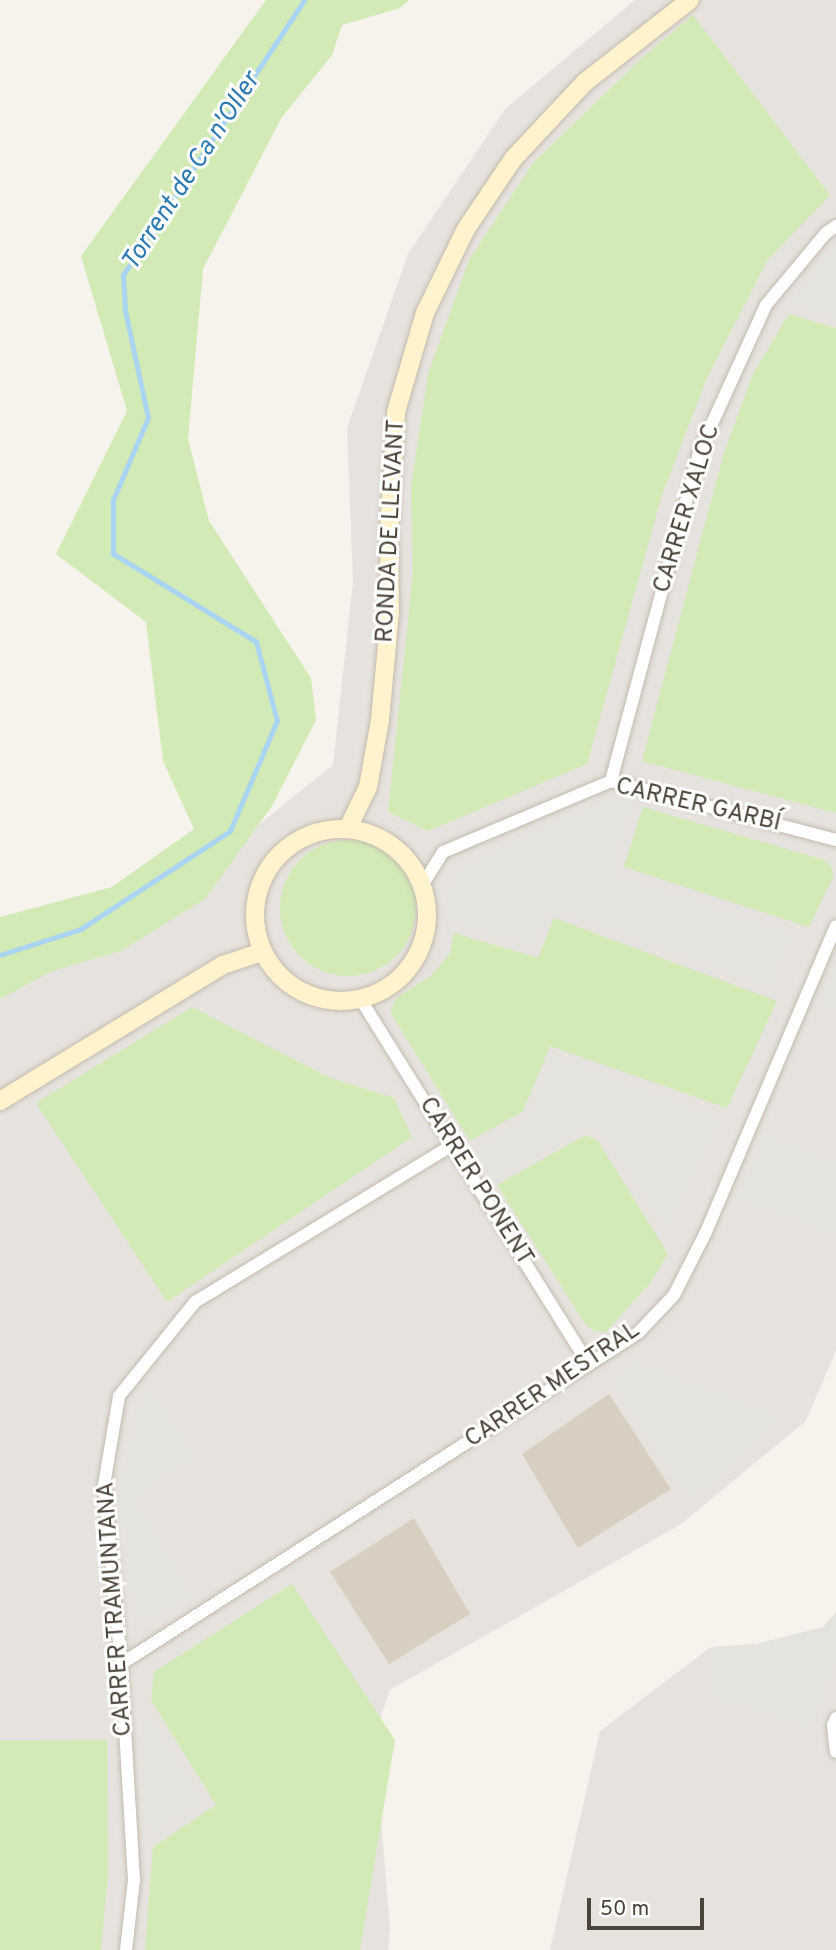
<!DOCTYPE html>
<meta charset="utf-8">
<style>
body{margin:0}
#map{position:relative;width:836px;height:1950px;overflow:hidden;background:#f6f3ec;font-family:Overpass,sans-serif}
div>[style]{position:absolute}
[style*='--x']{left:calc(var(--x)*1px);top:calc(var(--y)*1px);width:calc(var(--w)*1px);rotate:calc(var(--a)*1deg)}
.industrial>*{inset:0;background:#e6e2dd}
.green>*{inset:0;background:#d2eab5}
.round{border-radius:50%}
.parking>*{inset:0;background:#e5e3e0}
.stream>*{height:4.5px;margin:-2.25px;padding:0 2.25px;transform-origin:2.25px;border-radius:2.25px;background:#a9d4f2}
.building>*{inset:0;background:#d8cfc1}
.roads{filter:drop-shadow(0 0 2px #c2bbae) drop-shadow(0 0 2px #c2bbae)}
.minor>*{height:12px;margin:-6px;padding:0 6px;transform-origin:6px;border-radius:6px;background:#fff}
.secondary>*{height:18px;margin:-9px;padding:0 9px;transform-origin:9px;border-radius:9px;background:#fff3cd}
.secondary>.ring{margin:-9px;padding:0;box-sizing:content-box;background:none;border:18px solid #fff3cd;border-radius:50%}
span{translate:-50% -50%;white-space:nowrap;text-align:center;line-height:1.15;-webkit-text-stroke:6px #fff;paint-order:stroke}
.street-label{font-size:24px;color:#4b4439}
.water-label{font-size:26px;color:#2e7ab2;font-style:italic}
.scale{position:absolute;left:587px;top:1898px;width:117px;height:32px;box-sizing:border-box;border:4px solid #4b4439;border-top:0;padding-left:9px;font-size:21px;line-height:24px;white-space:nowrap;color:#4b4439;-webkit-text-stroke:5px #fff;paint-order:stroke}
</style>
<div id="map">
<div class="industrial">
<i style="clip-path:polygon(635px 0,836px 0,836px 1350px,806px 1421px,681px 1524px,390px 1690px,374px 1735px,390px 1928px,388px 1950px,0 1950px,0 994px,233px 845px,333px 765px,353px 582px,347px 428px,408px 254px,505px 109px)"></i>
<i style="clip-path:polygon(836px 1612px,836px 1950px,550px 1950px,600px 1731px,711px 1647px,757px 1644px,823px 1627px)"></i>
</div>
<div class="green">
<i style="clip-path:polygon(266px 0,409px 0,400px 8px,342px 25px,332px 55px,282px 117px,203px 269px,188px 439px,209px 521px,311px 678px,316px 720px,272px 806px,205px 899px,121px 951px,52px 971px,0 999px,0 917px,112px 887px,194px 829px,163px 761px,146px 622px,56px 554px,127px 411px,81px 256px)"></i>
<i style="clip-path:polygon(693px 15px,830px 195px,767px 261px,707px 378px,662px 495px,587px 764px,428px 831px,388px 812px,413px 572px,411px 487px,428px 374px,469px 260px,534px 162px,642px 58px)"></i>
<i style="clip-path:polygon(789px 314px,836px 328px,836px 813px,642px 761px,723px 456px,753px 374px)"></i>
<i style="clip-path:polygon(643px 807px,824px 860px,832px 867px,833px 877px,809px 927px,624px 867px)"></i>
<i class="round" style="left:280px;top:840px;width:136px;height:136px"></i>
<i style="clip-path:polygon(554px 918px,777px 1001px,727px 1108px,550px 1046px,523px 1111px,470px 1141px,390px 1012px,396px 998px,431px 976px,450px 953px,454px 933px,538px 958px)"></i>
<i style="clip-path:polygon(192px 1007px,328px 1077px,394px 1098px,412px 1137px,167px 1302px,36px 1103px)"></i>
<i style="clip-path:polygon(586px 1135px,598px 1141px,668px 1254px,650px 1283px,606px 1332px,595px 1331px,586px 1325px,497px 1185px)"></i>
<i style="clip-path:polygon(292px 1584px,395px 1740px,360px 1950px,145px 1950px,153px 1847px,216px 1805px,151px 1700px,154px 1672px)"></i>
<i style="clip-path:polygon(107px 1740px,108px 1874px,101px 1950px,0 1950px,0 1741px)"></i>
</div>
<div class="parking">
<i style="clip-path:polygon(836px 247px,836px 320px,789px 305px,830px 251px)"></i>
<i style="clip-path:polygon(609px 800px,635px 801px,613px 872px,795px 933px,771px 988px,550px 908px,536px 948px,451px 921px,448px 909px,449px 887px,458px 870px,586px 807px)"></i>
<i style="clip-path:polygon(836px 961px,836px 1012px,816px 1005px)"></i>
<i style="clip-path:polygon(552px 1054px,722px 1118px,668px 1233px,599px 1131px,584px 1128px,494px 1181px,474px 1150px,529px 1114px)"></i>
<i style="clip-path:polygon(764px 1135px,836px 1160px,836px 1236px,735px 1200px)"></i>
<i style="clip-path:polygon(636px 1360px,784px 1417px,690px 1503px,609px 1380px)"></i>
<i style="clip-path:polygon(151px 1386px,195px 1457px,134px 1498px,193px 1595px,152px 1621px,139px 1617px,132px 1607px,118px 1505px,124px 1456px,138px 1412px)"></i>
<i style="clip-path:polygon(836px 1612px,836px 1667px,811px 1730px,709px 1697px,711px 1647px,757px 1644px,823px 1627px)"></i>
<i style="clip-path:polygon(140px 1705px,204px 1801px,147px 1837px)"></i>
</div>
<div class="stream">
<i style="--x:0;--y:955;--w:85;--a:-17.8"></i>
<i style="--x:81;--y:929;--w:178;--a:-33.3"></i>
<i style="--x:230;--y:831;--w:120;--a:-66.9"></i>
<i style="--x:277;--y:721;--w:82;--a:-104.9"></i>
<i style="--x:256;--y:642;--w:168;--a:-148.4"></i>
<i style="--x:113;--y:554;--w:54;--a:-90"></i>
<i style="--x:113;--y:500;--w:89;--a:-66.9"></i>
<i style="--x:148;--y:418;--w:109;--a:-102.1"></i>
<i style="--x:125;--y:311;--w:36;--a:-93"></i>
<i style="--x:123;--y:275;--w:329;--a:-56.6"></i>
</div>
<div class="building">
<i style="clip-path:polygon(609px 1394px,671px 1489px,578px 1548px,522px 1454px)"></i>
<i style="clip-path:polygon(414px 1518px,470px 1614px,389px 1664px,330px 1572px)"></i>
</div>
<div class="roads">
<div class="minor">
<i style="--x:611;--y:781;--w:343;--a:-75"></i>
<i style="--x:700;--y:450;--w:159;--a:-65.5"></i>
<i style="--x:766;--y:305;--w:94;--a:-50.2"></i>
<i style="--x:826;--y:233;--w:12;--a:-35"></i>
<i style="--x:423;--y:884;--w:38;--a:-58"></i>
<i style="--x:443;--y:852;--w:182;--a:-22.9"></i>
<i style="--x:611;--y:781;--w:233;--a:14.7"></i>
<i style="--x:361;--y:1000;--w:430;--a:58"></i>
<i style="--x:121;--y:1664;--w:614;--a:-32.63"></i>
<i style="--x:638;--y:1333;--w:52;--a:-46.5"></i>
<i style="--x:674;--y:1295;--w:71;--a:-63.1"></i>
<i style="--x:706;--y:1232;--w:332;--a:-67"></i>
<i style="--x:836;--y:1718;--w:8;--a:113"></i>
<i style="--x:833;--y:1725;--w:27;--a:84"></i>
<i style="--x:126;--y:1950;--w:70;--a:-83.5"></i>
<i style="--x:134;--y:1880;--w:216;--a:-93.4"></i>
<i style="--x:121;--y:1664;--w:180;--a:-95.4"></i>
<i style="--x:104;--y:1485;--w:90;--a:-80.4"></i>
<i style="--x:119;--y:1396;--w:121;--a:-51"></i>
<i style="--x:195;--y:1302;--w:301;--a:-31.4"></i>
</div>
<div class="secondary">
<i style="--x:348;--y:828;--w:46;--a:-64"></i>
<i style="--x:368;--y:787;--w:68;--a:-79.8"></i>
<i style="--x:380;--y:720;--w:107;--a:-84.7"></i>
<i style="--x:390;--y:613;--w:82;--a:-90.7"></i>
<i style="--x:389;--y:531;--w:119;--a:-86.6"></i>
<i style="--x:396;--y:412;--w:103;--a:-73.7"></i>
<i style="--x:425;--y:313;--w:93;--a:-64"></i>
<i style="--x:466;--y:229;--w:84;--a:-56.1"></i>
<i style="--x:513;--y:159;--w:105;--a:-46.9"></i>
<i style="--x:585;--y:82;--w:133;--a:-38"></i>
<i class="ring" style="left:255px;top:829px;width:154px;height:154px"></i>
<i style="--x:0;--y:1101;--w:261;--a:-31.4"></i>
<i style="--x:223;--y:965;--w:41;--a:-18.4"></i>
</div>
</div>
<div class="street-label">
<span style="left:688px;top:509px;rotate:-73deg">CARRER XALOC</span>
<span style="left:392px;top:531px;rotate:-87deg">RONDA DE LLEVANT</span>
<span style="left:698px;top:806px;rotate:13deg">CARRER GARBÍ</span>
<span style="left:475px;top:1182px;rotate:58deg">CARRER PONENT</span>
<span style="left:553px;top:1386px;rotate:-34deg">CARRER MESTRAL</span>
<span style="left:116px;top:1609px;rotate:-94deg">CARRER TRAMUNTANA</span>
</div>
<div class="water-label">
<span style="left:192px;top:172px;rotate:-57deg">Torrent de Ca n'Oller</span>
</div>
<div class="scale">50 m</div>
</div>
